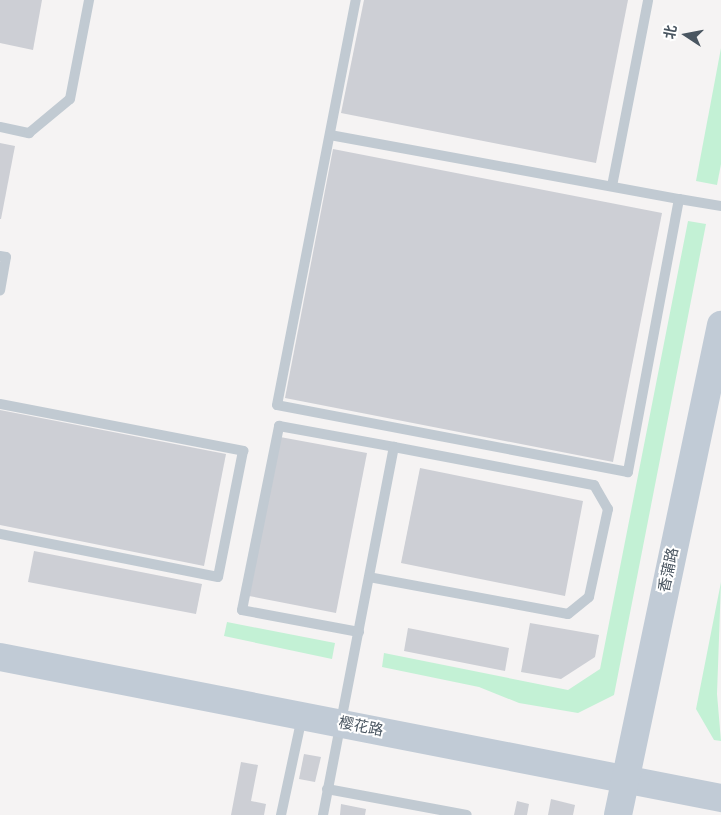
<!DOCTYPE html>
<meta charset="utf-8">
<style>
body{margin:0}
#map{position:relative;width:721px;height:815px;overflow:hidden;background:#f5f3f3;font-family:Rubik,"Noto Sans SC",sans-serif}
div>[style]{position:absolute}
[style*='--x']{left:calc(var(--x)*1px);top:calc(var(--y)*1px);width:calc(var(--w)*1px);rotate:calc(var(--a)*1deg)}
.green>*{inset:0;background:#c3f1d5}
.building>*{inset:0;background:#cdcfd5}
.lane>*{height:10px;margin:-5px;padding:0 5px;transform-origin:5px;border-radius:5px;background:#c1cad2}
.secondary>*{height:28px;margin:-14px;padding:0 14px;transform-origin:14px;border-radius:14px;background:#c1cbd6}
span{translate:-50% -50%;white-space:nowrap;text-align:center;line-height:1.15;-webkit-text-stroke:4px #fff;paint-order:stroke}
.street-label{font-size:15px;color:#4a5661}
.north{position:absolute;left:661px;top:10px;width:50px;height:50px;-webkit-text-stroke:4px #fff;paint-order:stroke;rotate:281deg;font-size:14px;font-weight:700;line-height:20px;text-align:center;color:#4a5661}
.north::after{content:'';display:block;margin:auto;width:18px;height:22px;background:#4a5661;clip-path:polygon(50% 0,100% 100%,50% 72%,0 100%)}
</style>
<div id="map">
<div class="green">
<i style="clip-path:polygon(721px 48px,721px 164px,717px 185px,696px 181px)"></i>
<i style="clip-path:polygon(688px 221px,706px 224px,614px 695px,578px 713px,519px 703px,479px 687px,382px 667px,384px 653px,568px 690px,600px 669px)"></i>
<i style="clip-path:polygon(721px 582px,717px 694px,721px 741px,714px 740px,696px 709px)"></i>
<i style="clip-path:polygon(227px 622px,335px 643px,332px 659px,224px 636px)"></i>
</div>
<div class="building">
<i style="clip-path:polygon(0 0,42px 0,33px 50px,0 43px)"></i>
<i style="clip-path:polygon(364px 0,628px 0,596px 163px,341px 113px)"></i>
<i style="clip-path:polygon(0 143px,15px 146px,1px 219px,0 219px)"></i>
<i style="clip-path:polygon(333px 149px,662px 213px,613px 462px,285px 398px)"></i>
<i style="clip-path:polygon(0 410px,226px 454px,204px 566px,0 525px)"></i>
<i style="clip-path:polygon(280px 437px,367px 453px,336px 613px,249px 596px)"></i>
<i style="clip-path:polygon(420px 468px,583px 501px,565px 596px,401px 563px)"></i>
<i style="clip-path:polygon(34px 551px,202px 584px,196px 614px,28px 582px)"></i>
<i style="clip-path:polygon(530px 623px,599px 635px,595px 657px,561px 679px,521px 672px)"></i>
<i style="clip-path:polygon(408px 628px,509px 648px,505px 671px,404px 651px)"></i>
<i style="clip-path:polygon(304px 754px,321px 757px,315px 782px,299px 779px)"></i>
<i style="clip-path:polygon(241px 762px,258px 765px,251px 801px,266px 804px,264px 815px,231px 815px)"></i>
<i style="clip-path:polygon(551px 799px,575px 805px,573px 815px,548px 815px)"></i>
<i style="clip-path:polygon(517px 801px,529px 804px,527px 815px,514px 815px)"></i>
<i style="clip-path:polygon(341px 804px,366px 809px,365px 815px,340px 815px)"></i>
</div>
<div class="lane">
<i style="--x:0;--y:127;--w:30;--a:12"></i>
<i style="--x:29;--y:133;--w:53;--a:-39.7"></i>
<i style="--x:70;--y:99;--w:101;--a:-79.1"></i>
<i style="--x:330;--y:135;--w:355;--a:10.4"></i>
<i style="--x:679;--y:199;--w:278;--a:100.6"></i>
<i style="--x:628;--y:472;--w:357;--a:-169.2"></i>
<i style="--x:277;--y:405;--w:413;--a:-79"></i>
<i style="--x:612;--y:186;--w:189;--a:-79"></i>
<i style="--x:679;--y:199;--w:43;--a:9.5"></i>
<i style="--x:0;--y:256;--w:6;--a:9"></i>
<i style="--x:6;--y:257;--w:34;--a:100"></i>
<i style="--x:0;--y:404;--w:248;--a:10.9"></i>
<i style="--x:243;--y:451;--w:128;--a:101.2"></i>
<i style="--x:218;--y:577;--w:222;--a:-168.8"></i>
<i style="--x:359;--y:632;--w:119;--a:-169.4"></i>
<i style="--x:242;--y:610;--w:188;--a:-78.6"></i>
<i style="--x:279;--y:426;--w:117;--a:10.3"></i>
<i style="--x:327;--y:789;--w:142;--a:10.5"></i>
<i style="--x:281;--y:815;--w:100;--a:-77.9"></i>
<i style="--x:323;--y:815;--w:375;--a:-79.1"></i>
<i style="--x:394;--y:447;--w:204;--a:10.8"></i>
<i style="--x:594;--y:485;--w:28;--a:60"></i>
<i style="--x:608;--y:509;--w:90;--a:102.2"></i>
<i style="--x:589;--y:597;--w:27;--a:141"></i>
<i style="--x:568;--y:614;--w:202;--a:-169.5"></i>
</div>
<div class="secondary">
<i style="--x:0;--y:657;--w:735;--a:11.07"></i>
<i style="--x:618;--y:815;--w:501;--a:-78.13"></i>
</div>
<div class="street-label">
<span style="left:669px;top:570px;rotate:-78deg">香蒲路</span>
<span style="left:361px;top:727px;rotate:11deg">樱花路</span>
</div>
<div class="north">北</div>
</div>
